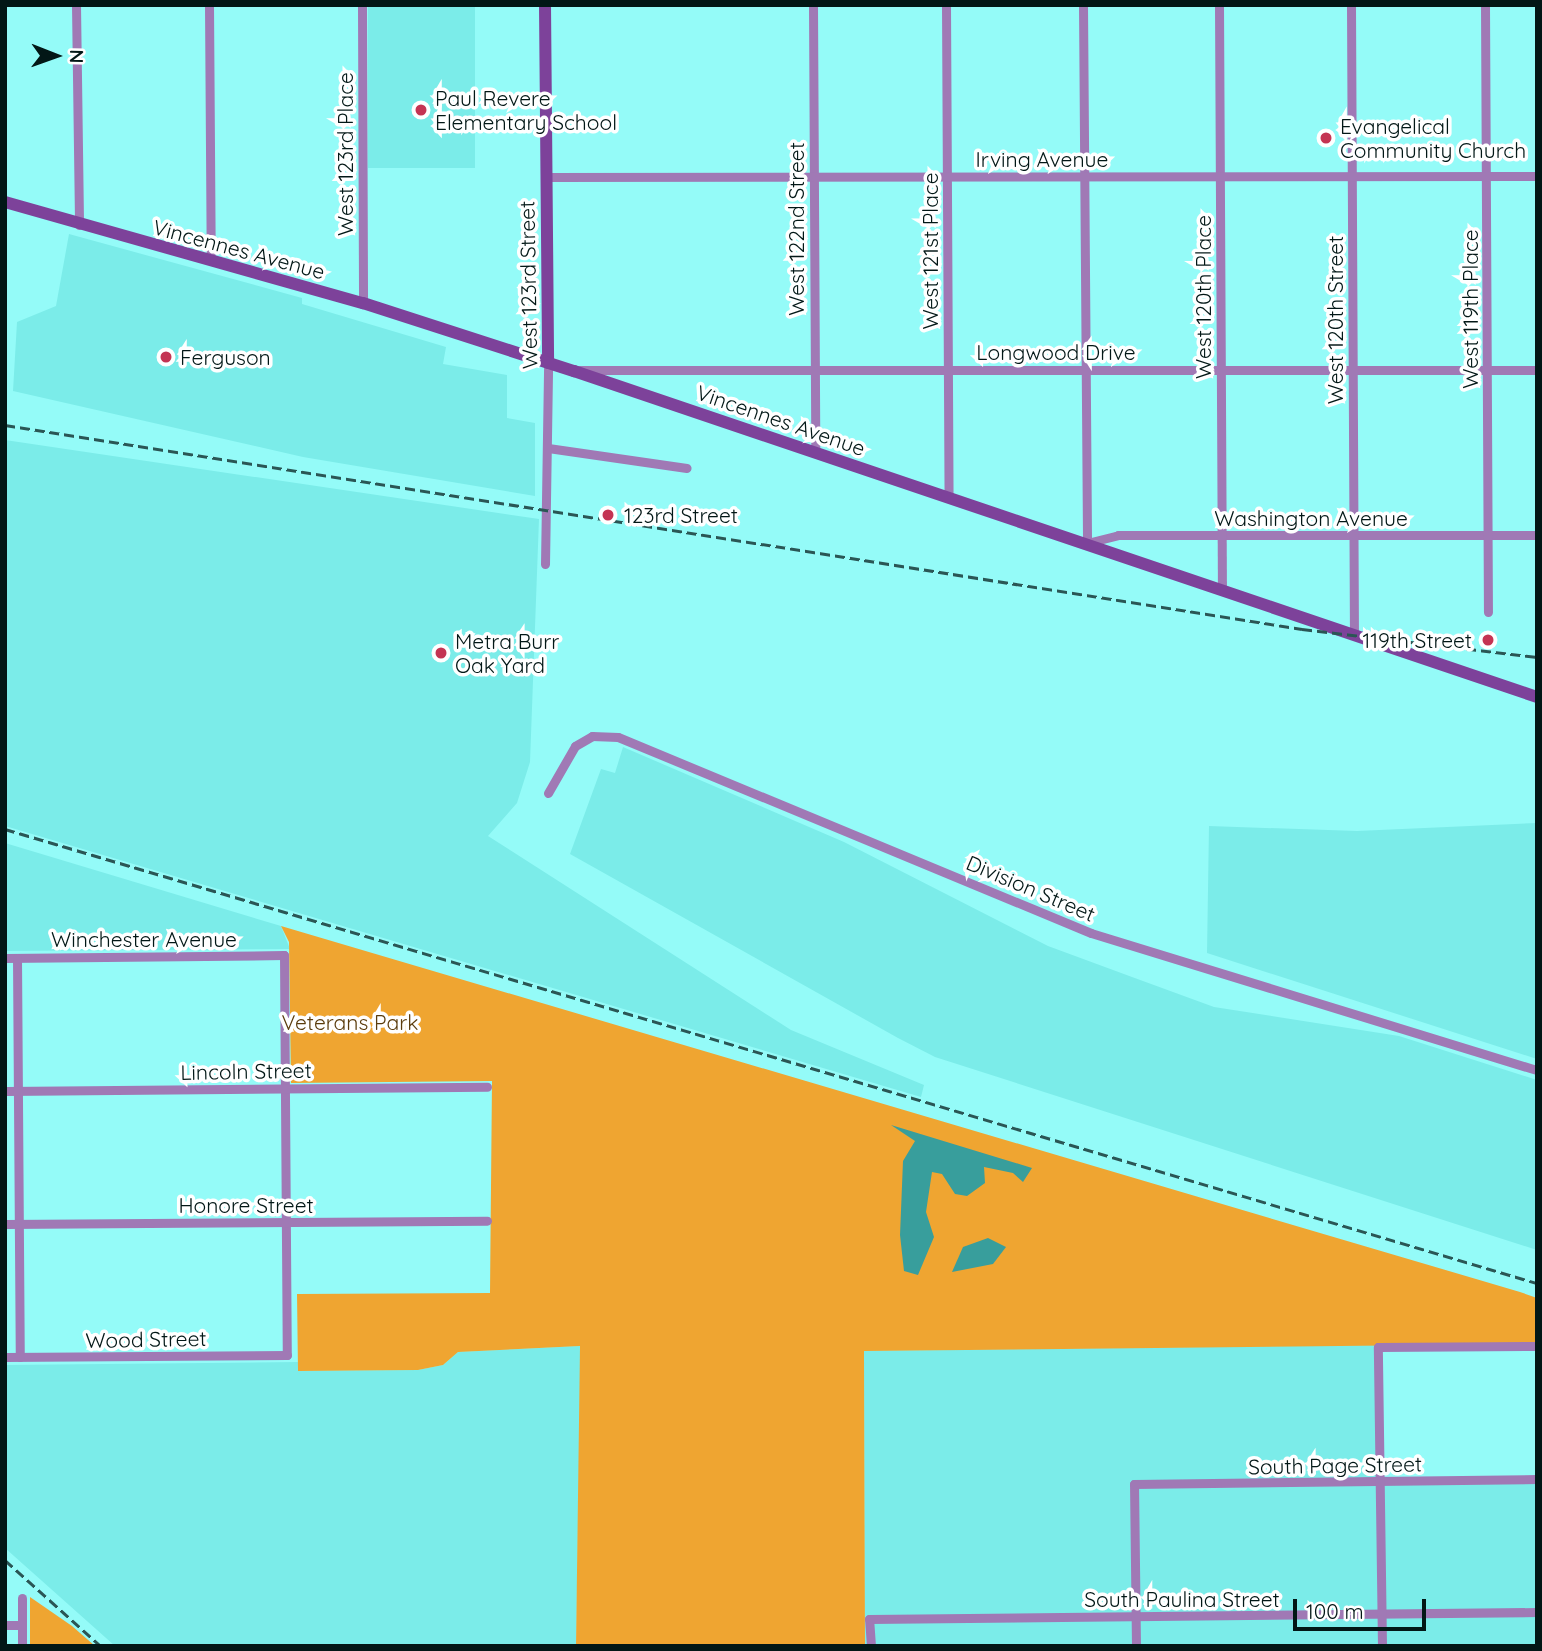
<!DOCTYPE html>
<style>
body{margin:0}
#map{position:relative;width:1542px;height:1651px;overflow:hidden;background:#94fbf8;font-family:Quicksand,sans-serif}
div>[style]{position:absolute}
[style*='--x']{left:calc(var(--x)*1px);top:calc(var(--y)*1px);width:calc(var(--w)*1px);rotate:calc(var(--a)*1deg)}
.built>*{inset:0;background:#7bece9}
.green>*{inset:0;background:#efa531}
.water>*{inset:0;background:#389e9c}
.street>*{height:9px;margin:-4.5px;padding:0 4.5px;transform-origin:4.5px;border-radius:4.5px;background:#a079b5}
.secondary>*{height:12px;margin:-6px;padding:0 6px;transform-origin:6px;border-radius:6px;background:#7d429a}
.rail>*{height:2.5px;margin-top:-1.25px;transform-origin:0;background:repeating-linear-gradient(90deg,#2a5655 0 10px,transparent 0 15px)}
.dots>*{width:19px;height:19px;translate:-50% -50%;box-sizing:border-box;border:4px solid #fff;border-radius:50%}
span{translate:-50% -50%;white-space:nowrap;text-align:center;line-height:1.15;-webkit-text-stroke:7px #fff;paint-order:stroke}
.poi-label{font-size:21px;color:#021716}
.left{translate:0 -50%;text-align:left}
.right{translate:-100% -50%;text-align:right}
.street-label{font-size:21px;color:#021716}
.park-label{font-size:21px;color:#5b3c0d}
.frame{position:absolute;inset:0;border:7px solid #021716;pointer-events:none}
.north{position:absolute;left:21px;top:21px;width:70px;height:70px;-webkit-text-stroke:5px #fff;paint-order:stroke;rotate:91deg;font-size:19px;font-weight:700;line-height:28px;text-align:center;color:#021716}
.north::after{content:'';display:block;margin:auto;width:24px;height:32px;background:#021716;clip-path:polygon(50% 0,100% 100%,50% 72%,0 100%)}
.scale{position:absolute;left:1293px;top:1599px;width:133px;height:32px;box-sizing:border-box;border:4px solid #021716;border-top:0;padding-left:9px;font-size:21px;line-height:24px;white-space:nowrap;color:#021716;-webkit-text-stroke:5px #fff;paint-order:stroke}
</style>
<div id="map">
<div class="built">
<i style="clip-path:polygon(368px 5px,475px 5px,475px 168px,368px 168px)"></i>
<i style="clip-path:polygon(69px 234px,302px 298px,302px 304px,446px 347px,443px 364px,507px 375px,507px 418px,535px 423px,535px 496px,303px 457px,13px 391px,17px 322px,56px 306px)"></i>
<i style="clip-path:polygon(5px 440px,539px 519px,530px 762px,517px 803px,488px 836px,791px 1030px,924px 1085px,921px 1097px,5px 826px)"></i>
<i style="clip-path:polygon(623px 747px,844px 842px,1048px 946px,1132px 977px,1214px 1007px,1399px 1036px,1537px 1080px,1537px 1250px,935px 1057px,898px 1038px,570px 854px,601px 769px,615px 773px)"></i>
<i style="clip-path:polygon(1537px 823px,1537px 1059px,1207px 953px,1209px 826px,1357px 831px)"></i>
<i style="clip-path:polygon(5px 843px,281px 926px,290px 949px,5px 951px)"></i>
<i style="clip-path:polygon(1377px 1345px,1378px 1484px,1537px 1482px,1537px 1646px,865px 1646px,864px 1351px)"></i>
<i style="clip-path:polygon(581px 1346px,576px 1646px,115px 1646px,5px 1548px,5px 1365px,298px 1362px,298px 1371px,418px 1370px,443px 1365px,458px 1352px)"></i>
</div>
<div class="green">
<i style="clip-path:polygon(281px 926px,1520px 1292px,1537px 1298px,1537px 1344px,864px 1351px,865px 1646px,576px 1646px,580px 1346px,458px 1352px,443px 1365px,418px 1370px,298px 1371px,297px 1294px,490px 1293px,492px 1081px,291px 1083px,289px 942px)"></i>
<i style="clip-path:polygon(30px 1597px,72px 1626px,95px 1646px,30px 1646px)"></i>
</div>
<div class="water">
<i style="clip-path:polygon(891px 1125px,1032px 1168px,1023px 1182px,1013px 1173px,984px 1167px,985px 1183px,967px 1196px,955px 1194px,942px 1174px,932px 1172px,926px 1212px,934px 1237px,918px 1275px,904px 1271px,900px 1235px,903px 1161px,915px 1141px)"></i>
<i style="clip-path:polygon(988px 1238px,1006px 1247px,993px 1264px,952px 1272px,963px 1247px)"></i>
</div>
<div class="street">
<i style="--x:76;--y:5;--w:220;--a:89.2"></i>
<i style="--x:209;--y:5;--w:255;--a:89.6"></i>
<i style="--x:362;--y:5;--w:298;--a:89.8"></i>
<i style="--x:813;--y:5;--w:448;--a:89.7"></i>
<i style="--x:946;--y:5;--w:492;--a:89.7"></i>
<i style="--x:1083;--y:5;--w:538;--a:89.57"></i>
<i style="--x:1087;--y:543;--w:32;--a:-14"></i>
<i style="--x:1118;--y:535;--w:419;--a:0"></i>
<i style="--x:1219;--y:5;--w:585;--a:89.71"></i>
<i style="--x:1351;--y:5;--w:630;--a:89.73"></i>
<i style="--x:1485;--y:5;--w:607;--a:89.72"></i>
<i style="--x:547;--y:177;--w:990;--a:-0.06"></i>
<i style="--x:580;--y:370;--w:957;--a:0"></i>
<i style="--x:548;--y:448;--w:140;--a:8.2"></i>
<i style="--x:545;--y:564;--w:201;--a:-89.1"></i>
<i style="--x:548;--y:793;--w:54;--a:-60.1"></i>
<i style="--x:575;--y:746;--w:20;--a:-30"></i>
<i style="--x:592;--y:736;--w:26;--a:2"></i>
<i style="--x:618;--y:737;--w:512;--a:22.51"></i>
<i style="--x:1091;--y:933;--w:467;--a:17.1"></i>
<i style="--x:5;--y:958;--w:279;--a:-0.6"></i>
<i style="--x:284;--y:955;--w:400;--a:89.6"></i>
<i style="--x:287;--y:1355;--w:282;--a:179.6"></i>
<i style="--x:17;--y:958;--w:399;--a:89.6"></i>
<i style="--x:5;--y:1091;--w:482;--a:-0.5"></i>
<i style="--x:5;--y:1224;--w:482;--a:-0.4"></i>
<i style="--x:5;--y:1625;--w:16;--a:0"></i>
<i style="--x:22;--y:1646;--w:48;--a:-90"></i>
<i style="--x:871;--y:1646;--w:27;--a:-94"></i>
<i style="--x:869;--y:1619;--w:668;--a:-0.6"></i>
<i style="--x:1136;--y:1646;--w:162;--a:-90.7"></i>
<i style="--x:1134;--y:1484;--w:403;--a:-0.7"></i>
<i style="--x:1382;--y:1646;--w:299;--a:-90.8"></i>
<i style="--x:1378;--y:1347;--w:159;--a:-0.4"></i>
</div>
<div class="secondary">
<i style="--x:545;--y:5;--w:358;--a:89.5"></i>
<i style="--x:5;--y:202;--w:372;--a:15.8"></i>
<i style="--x:363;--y:303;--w:222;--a:17.9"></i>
<i style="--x:574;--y:371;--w:1017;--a:18.7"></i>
</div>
<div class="rail">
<i style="--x:5;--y:425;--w:1313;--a:8.94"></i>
<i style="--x:1302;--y:629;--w:237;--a:6.8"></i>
<i style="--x:5;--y:829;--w:1598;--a:16.51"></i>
<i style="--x:5;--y:1560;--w:129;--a:41.9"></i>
</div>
<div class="dots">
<i style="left:421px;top:110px;background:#c43453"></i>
<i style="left:1326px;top:138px;background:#c43453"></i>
<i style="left:166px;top:357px;background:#c43453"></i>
<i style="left:608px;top:515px;background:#c43453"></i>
<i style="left:1488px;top:640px;background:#c43453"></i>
<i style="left:441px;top:653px;background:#c43453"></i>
</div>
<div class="poi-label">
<span class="left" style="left:435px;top:110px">Paul Revere<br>Elementary School</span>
<span class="left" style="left:1340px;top:138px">Evangelical<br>Community Church</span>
<span class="left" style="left:180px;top:357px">Ferguson</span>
<span class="left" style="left:624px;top:515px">123rd Street</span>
<span class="right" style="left:1472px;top:640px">119th Street</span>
<span class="left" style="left:455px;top:653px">Metra Burr<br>Oak Yard</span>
</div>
<div class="street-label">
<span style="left:345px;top:154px;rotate:-90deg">West 123rd Place</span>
<span style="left:1042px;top:159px">Irving Avenue</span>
<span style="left:796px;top:229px;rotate:-90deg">West 122nd Street</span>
<span style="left:239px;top:249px;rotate:15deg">Vincennes Avenue</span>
<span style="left:930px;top:251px;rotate:-90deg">West 121st Place</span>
<span style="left:528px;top:285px;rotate:-91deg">West 123rd Street</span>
<span style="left:1203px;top:297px;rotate:-90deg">West 120th Place</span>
<span style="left:1470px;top:309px;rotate:-90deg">West 119th Place</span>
<span style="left:1335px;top:320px;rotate:-90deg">West 120th Street</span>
<span style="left:1056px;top:352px">Longwood Drive</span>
<span style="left:781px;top:420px;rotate:19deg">Vincennes Avenue</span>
<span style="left:1311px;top:518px">Washington Avenue</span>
<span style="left:1031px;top:888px;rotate:23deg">Division Street</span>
<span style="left:144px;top:939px">Winchester Avenue</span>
<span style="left:246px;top:1071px;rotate:-1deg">Lincoln Street</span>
<span style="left:246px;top:1205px">Honore Street</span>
<span style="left:146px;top:1339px;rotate:-1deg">Wood Street</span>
<span style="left:1335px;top:1465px;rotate:-1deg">South Page Street</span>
<span style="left:1182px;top:1599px">South Paulina Street</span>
</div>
<div class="park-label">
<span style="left:350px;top:1022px">Veterans Park</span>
</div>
<div class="frame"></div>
<div class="north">N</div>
<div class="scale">100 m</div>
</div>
